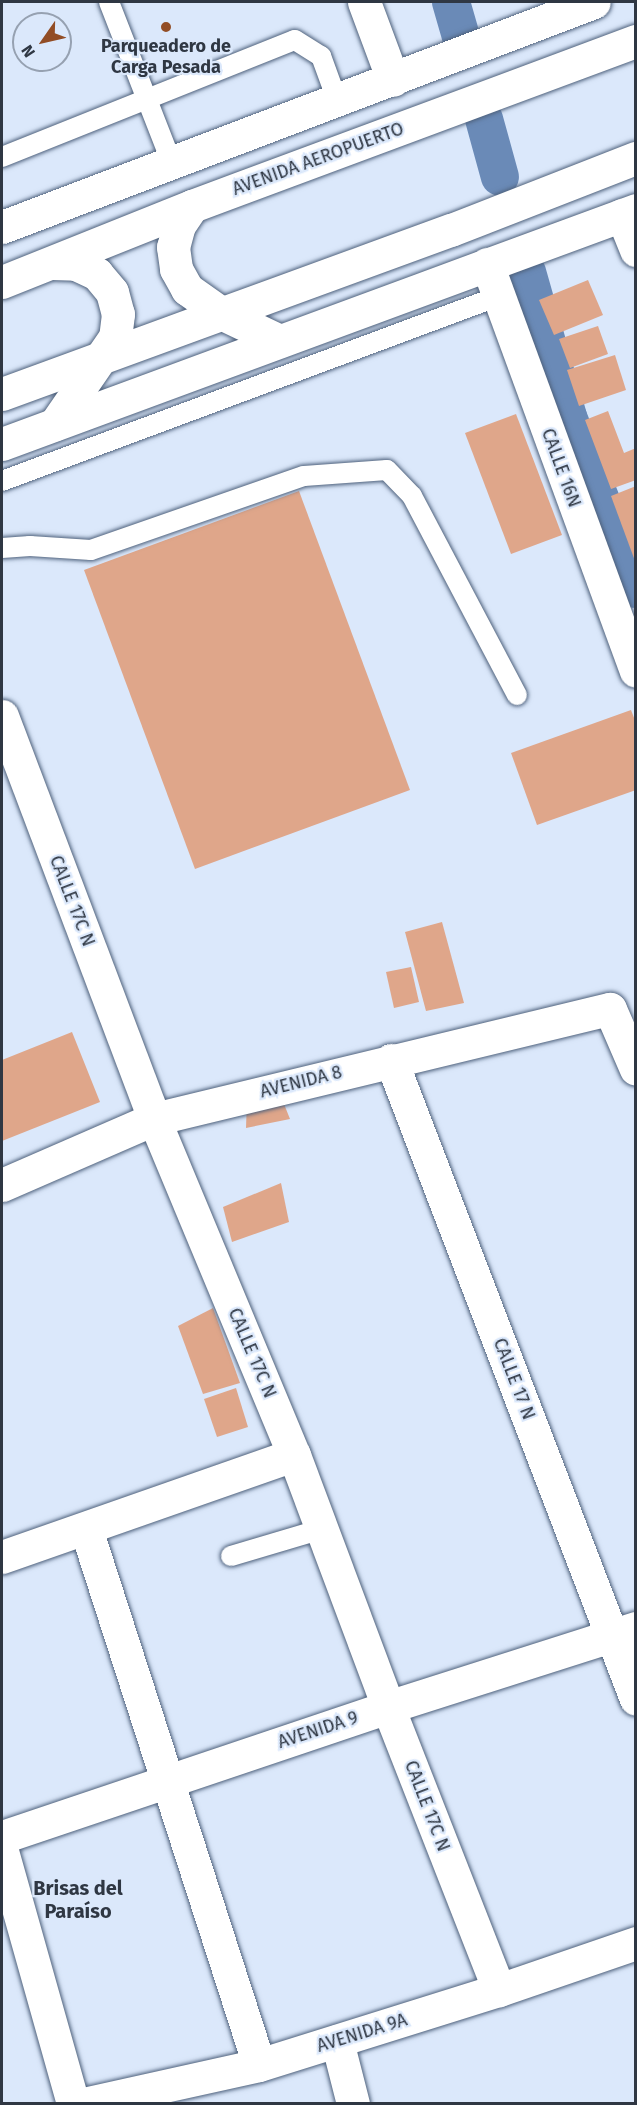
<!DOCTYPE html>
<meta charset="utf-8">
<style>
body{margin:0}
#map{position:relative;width:637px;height:2105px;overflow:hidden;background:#dbe8fb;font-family:"Fira Sans",sans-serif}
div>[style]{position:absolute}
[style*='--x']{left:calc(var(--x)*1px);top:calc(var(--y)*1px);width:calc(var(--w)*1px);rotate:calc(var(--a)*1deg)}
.canal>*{height:38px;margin:-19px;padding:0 19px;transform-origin:19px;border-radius:19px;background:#6a8ab7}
.building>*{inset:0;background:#dfa68a}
.roads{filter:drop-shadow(0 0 2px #4e617c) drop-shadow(0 0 2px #4e617c)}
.service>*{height:20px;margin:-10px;padding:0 10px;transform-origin:10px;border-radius:10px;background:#fff}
.minor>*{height:33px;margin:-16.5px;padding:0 16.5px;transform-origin:16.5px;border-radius:16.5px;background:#fff}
.tertiary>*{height:33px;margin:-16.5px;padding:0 16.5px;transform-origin:16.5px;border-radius:16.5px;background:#fff}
.secondary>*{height:33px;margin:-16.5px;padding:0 16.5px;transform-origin:16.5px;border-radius:16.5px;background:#fff}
.dots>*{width:16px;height:16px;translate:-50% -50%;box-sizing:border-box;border:3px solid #dbe8fb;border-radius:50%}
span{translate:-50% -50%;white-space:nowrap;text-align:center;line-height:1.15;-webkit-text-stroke:4.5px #dbe8fb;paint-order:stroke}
.poi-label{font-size:18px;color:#2f3743;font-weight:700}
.street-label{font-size:18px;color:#2f3743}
.neighbourhood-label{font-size:20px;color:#2f3743;font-weight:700}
.frame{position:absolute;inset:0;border:3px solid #2f3743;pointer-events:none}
.north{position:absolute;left:12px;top:12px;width:60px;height:60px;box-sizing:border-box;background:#dbe8fb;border:2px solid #96a1b1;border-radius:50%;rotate:236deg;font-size:16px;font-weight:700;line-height:24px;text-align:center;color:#2f3743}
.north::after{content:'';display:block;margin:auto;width:21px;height:27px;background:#924d25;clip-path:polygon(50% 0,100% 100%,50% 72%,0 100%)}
</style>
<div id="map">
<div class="canal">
<i style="--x:451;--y:2;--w:36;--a:74"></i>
<i style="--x:484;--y:119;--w:60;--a:74.6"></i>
<i style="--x:527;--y:272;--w:151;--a:74.2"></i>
<i style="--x:568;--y:417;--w:185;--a:68.4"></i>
</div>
<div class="building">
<i style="clip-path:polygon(588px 280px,603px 315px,554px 335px,539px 300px)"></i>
<i style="clip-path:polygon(598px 326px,608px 354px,570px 368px,559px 339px)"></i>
<i style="clip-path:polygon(615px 355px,626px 390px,579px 406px,567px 370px)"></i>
<i style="clip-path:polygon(608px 411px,624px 453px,636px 448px,636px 480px,611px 489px,585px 420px)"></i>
<i style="clip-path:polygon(516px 414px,562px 535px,511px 554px,465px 433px)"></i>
<i style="clip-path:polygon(636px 486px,636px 561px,635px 561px,611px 496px)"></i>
<i style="clip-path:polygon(299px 491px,410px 790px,195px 869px,84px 570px)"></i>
<i style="clip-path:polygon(631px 710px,636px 723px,636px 790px,537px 825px,511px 753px)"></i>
<i style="clip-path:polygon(442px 922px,464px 1003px,426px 1011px,405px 932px)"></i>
<i style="clip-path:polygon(411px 967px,419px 1002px,394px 1008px,386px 972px)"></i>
<i style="clip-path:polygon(72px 1032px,100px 1102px,2px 1141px,2px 1060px)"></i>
<i style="clip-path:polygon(278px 1089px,290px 1119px,246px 1128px,247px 1099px)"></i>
<i style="clip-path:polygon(281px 1183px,289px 1222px,232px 1242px,223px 1207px)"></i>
<i style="clip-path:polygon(213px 1308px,240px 1383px,203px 1394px,178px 1326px)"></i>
<i style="clip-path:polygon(236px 1388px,248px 1427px,217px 1437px,204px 1399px)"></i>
</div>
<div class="roads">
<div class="service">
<i style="--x:109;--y:2;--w:171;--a:68.7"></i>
<i style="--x:2;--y:157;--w:315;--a:-21.8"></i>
<i style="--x:295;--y:40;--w:31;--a:32"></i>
<i style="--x:321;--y:56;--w:47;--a:70"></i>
<i style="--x:2;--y:481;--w:530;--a:-20.42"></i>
<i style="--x:2;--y:548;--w:28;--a:-4"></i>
<i style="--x:30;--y:546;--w:61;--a:3.8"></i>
<i style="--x:91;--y:550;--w:225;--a:-19.2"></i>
<i style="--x:304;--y:476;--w:83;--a:-4.1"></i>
<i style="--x:387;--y:470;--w:36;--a:46"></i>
<i style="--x:412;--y:496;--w:225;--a:62.2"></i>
<i style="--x:231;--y:1556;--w:95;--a:-16.5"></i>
</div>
<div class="minor">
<i style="--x:364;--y:2;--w:83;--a:69.6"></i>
<i style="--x:2;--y:716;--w:431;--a:69.3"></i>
<i style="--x:154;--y:1119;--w:364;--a:67.4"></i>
<i style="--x:294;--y:1455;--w:269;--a:69.5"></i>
<i style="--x:388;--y:1707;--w:304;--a:68.6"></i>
<i style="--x:391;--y:1060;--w:684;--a:69.02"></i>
<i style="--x:2;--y:1185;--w:166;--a:-23.5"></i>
<i style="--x:154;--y:1119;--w:469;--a:-13.6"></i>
<i style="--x:610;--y:1009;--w:65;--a:66.6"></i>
<i style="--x:86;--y:1529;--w:563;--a:72.11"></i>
<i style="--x:2;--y:1557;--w:309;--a:-19.3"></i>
<i style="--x:2;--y:1837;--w:407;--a:-18.6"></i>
<i style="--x:388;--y:1707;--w:260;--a:-17.7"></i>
<i style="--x:2;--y:1851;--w:263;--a:74.3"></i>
<i style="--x:337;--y:2041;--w:65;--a:75.7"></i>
<i style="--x:83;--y:2104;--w:180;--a:-12.5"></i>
<i style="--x:259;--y:2065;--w:251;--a:-17.4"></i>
<i style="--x:499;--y:1990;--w:145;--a:-18.9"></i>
</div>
<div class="tertiary">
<i style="--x:622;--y:215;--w:38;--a:68"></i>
<i style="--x:2;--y:227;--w:633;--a:-20.81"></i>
<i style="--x:487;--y:264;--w:433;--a:69.9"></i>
<i style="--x:2;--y:444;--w:676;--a:-20.26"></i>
</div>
<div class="secondary">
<i style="--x:192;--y:206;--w:23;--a:124"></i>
<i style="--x:179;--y:225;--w:23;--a:105"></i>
<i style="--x:173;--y:247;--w:22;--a:82"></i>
<i style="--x:176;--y:269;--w:23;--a:61"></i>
<i style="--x:187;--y:289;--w:42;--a:35.2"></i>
<i style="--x:221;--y:313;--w:65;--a:25.4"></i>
<i style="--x:52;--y:263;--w:24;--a:2"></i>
<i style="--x:76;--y:264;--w:23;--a:25"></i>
<i style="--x:97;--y:274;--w:23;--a:50"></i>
<i style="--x:112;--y:292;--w:23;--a:75"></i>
<i style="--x:118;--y:314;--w:23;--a:97"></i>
<i style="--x:115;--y:337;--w:106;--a:124.6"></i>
<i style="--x:2;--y:282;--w:205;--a:-21.8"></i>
<i style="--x:192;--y:206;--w:474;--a:-20.4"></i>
<i style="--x:2;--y:394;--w:478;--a:-20.1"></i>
<i style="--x:451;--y:230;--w:199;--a:-21.3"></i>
</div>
</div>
<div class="dots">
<i style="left:166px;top:27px;background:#924d25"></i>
</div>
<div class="poi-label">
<span style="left:166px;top:57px">Parqueadero de<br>Carga Pesada</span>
</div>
<div class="street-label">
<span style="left:318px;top:159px;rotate:-20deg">AVENIDA AEROPUERTO</span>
<span style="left:561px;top:468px;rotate:70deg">CALLE 16N</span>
<span style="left:72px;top:901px;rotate:69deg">CALLE 17C N</span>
<span style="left:301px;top:1082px;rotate:-14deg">AVENIDA 8</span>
<span style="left:252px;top:1353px;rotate:67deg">CALLE 17C N</span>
<span style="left:514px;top:1379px;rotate:69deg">CALLE 17 N</span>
<span style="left:318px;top:1730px;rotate:-18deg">AVENIDA 9</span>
<span style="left:427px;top:1806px;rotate:69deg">CALLE 17C N</span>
<span style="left:362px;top:2033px;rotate:-17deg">AVENIDA 9A</span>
</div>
<div class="neighbourhood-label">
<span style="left:78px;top:1900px">Brisas del<br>Paraíso</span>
</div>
<div class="frame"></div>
<div class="north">N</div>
</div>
